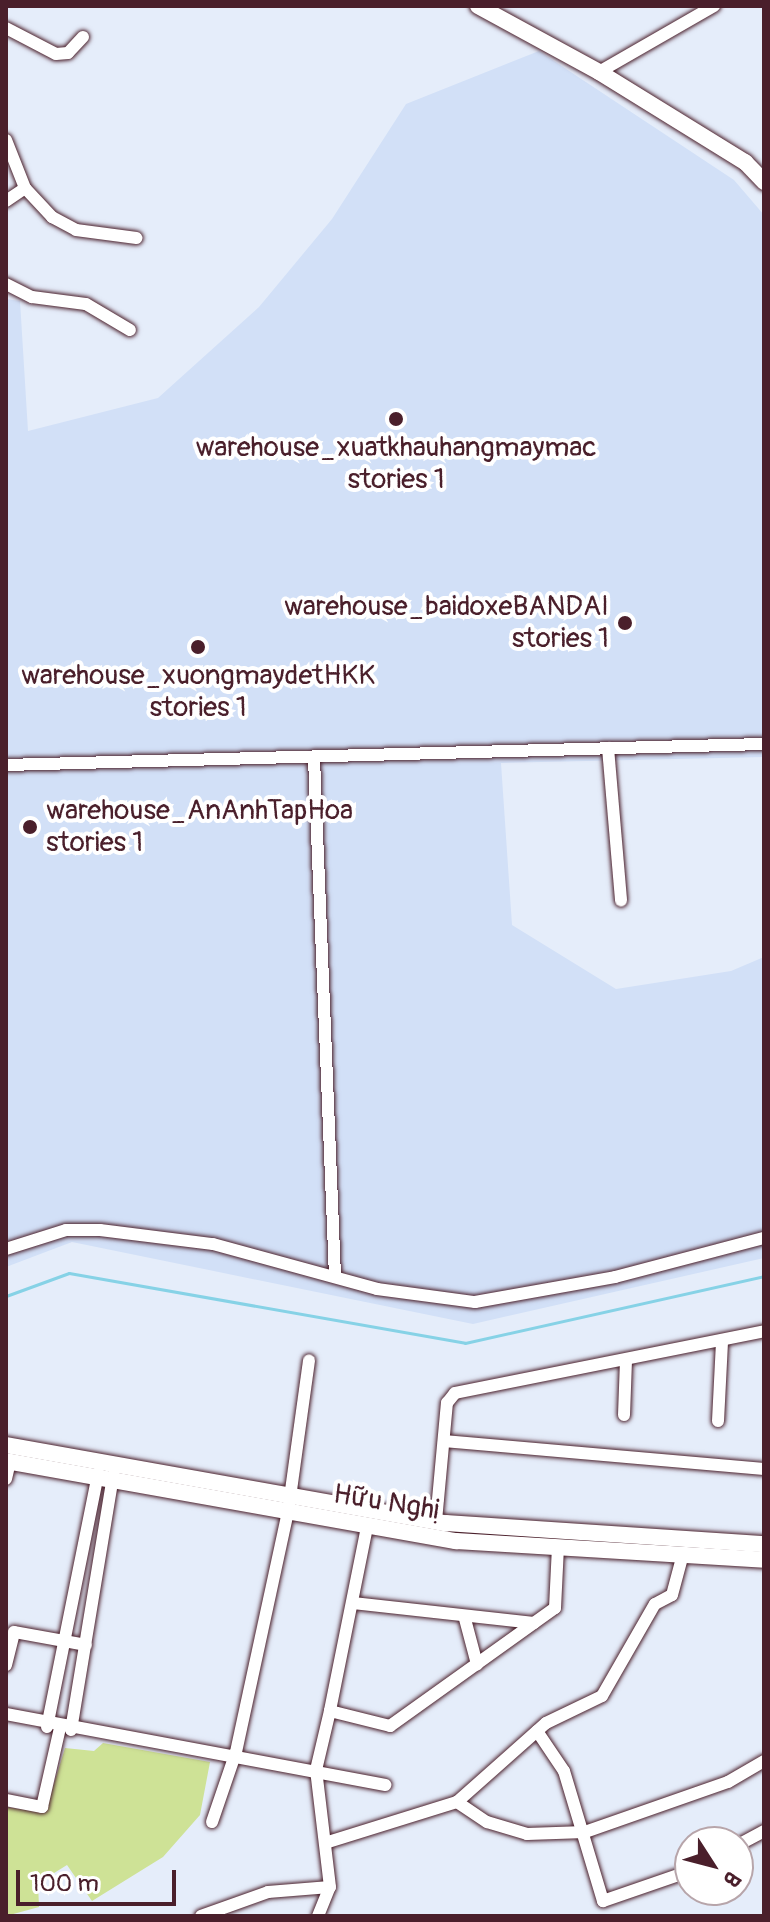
<!DOCTYPE html>
<meta charset="utf-8">
<style>
body{margin:0}
#map{position:relative;width:770px;height:1922px;overflow:hidden;background:#e5edfa;font-family:Pangolin,sans-serif}
div>[style]{position:absolute}
[style*='--x']{left:calc(var(--x)*1px);top:calc(var(--y)*1px);width:calc(var(--w)*1px);rotate:calc(var(--a)*1deg)}
.built>*{inset:0;background:#d2e0f7}
.green>*{inset:0;background:#cee296}
.stream>*{height:3px;margin:-1.5px;padding:0 1.5px;transform-origin:1.5px;border-radius:1.5px;background:#86d2e6}
.roads{filter:drop-shadow(0 0 2px #4a1f2b) drop-shadow(0 0 2px #4a1f2b)}
.minor>*{height:12px;margin:-6px;padding:0 6px;transform-origin:6px;border-radius:6px;background:#fff}
.major>*{height:16px;margin:-8px;padding:0 8px;transform-origin:8px;border-radius:8px;background:#fff}
.dots>*{width:22px;height:22px;translate:-50% -50%;box-sizing:border-box;border:4px solid #fff;border-radius:50%}
span{translate:-50% -50%;white-space:nowrap;text-align:center;line-height:1.15;-webkit-text-stroke:8px #fff;paint-order:stroke}
.poi-label{font-size:28px;color:#4a1f2b}
.right{translate:-100% -50%;text-align:right}
.left{translate:0 -50%;text-align:left}
.street-label{font-size:28px;color:#4a1f2b}
.frame{position:absolute;inset:0;border:8px solid #4a1f2b;pointer-events:none}
.north{position:absolute;left:674px;top:1826px;width:80px;height:80px;box-sizing:border-box;background:#fff;border:2px solid #b7a5aa;border-radius:50%;rotate:126deg;font-size:22px;font-weight:700;line-height:32px;text-align:center;color:#4a1f2b}
.north::after{content:'';display:block;margin:auto;width:28px;height:36px;background:#4a1f2b;clip-path:polygon(50% 0,100% 100%,50% 72%,0 100%)}
.scale{position:absolute;left:16px;top:1870px;width:160px;height:36px;box-sizing:border-box;border:4px solid #4a1f2b;border-top:0;padding-left:10px;font-size:24px;line-height:28px;white-space:nowrap;color:#4a1f2b;-webkit-text-stroke:6px #fff;paint-order:stroke}
</style>
<div id="map">
<div class="built">
<i style="clip-path:polygon(539px 51px,734px 180px,764px 215px,764px 757px,501px 763px,512px 925px,616px 989px,731px 971px,764px 957px,764px 1258px,473px 1324px,72px 1242px,6px 1267px,6px 299px,20px 301px,28px 431px,158px 398px,259px 307px,332px 219px,406px 104px)"></i>
</div>
<div class="green">
<i style="clip-path:polygon(103px 1743px,210px 1762px,200px 1815px,163px 1857px,92px 1901px,67px 1865px,38px 1883px,39px 1907px,6px 1916px,6px 1807px,45px 1813px,65px 1748px,94px 1751px)"></i>
</div>
<div class="stream">
<i style="--x:6;--y:1296;--w:67;--a:-20.1"></i>
<i style="--x:69;--y:1273;--w:402;--a:10"></i>
<i style="--x:465;--y:1343;--w:306;--a:-12.6"></i>
</div>
<div class="roads">
<div class="minor">
<i style="--x:6;--y:28;--w:56;--a:27.5"></i>
<i style="--x:56;--y:54;--w:12;--a:-5"></i>
<i style="--x:68;--y:53;--w:22;--a:-47"></i>
<i style="--x:599;--y:72;--w:133;--a:-29.9"></i>
<i style="--x:6;--y:140;--w:52;--a:68.4"></i>
<i style="--x:25;--y:188;--w:40;--a:47"></i>
<i style="--x:52;--y:217;--w:27;--a:28"></i>
<i style="--x:76;--y:230;--w:61;--a:7.6"></i>
<i style="--x:6;--y:201;--w:23;--a:-34"></i>
<i style="--x:6;--y:284;--w:29;--a:27"></i>
<i style="--x:32;--y:297;--w:54;--a:7.4"></i>
<i style="--x:86;--y:304;--w:51;--a:30.6"></i>
<i style="--x:608;--y:748;--w:153;--a:85.1"></i>
<i style="--x:314;--y:758;--w:519;--a:87.68"></i>
<i style="--x:6;--y:765;--w:758;--a:-1.59"></i>
<i style="--x:6;--y:1249;--w:63;--a:-17.6"></i>
<i style="--x:66;--y:1230;--w:34;--a:0"></i>
<i style="--x:100;--y:1230;--w:114;--a:7.1"></i>
<i style="--x:213;--y:1244;--w:170;--a:15.3"></i>
<i style="--x:377;--y:1289;--w:99;--a:7.6"></i>
<i style="--x:475;--y:1302;--w:142;--a:-10.1"></i>
<i style="--x:615;--y:1277;--w:154;--a:-14.7"></i>
<i style="--x:624;--y:1415;--w:55;--a:-87.9"></i>
<i style="--x:718;--y:1421;--w:80;--a:-87.1"></i>
<i style="--x:444;--y:1441;--w:321;--a:5"></i>
<i style="--x:6;--y:1479;--w:17;--a:-77"></i>
<i style="--x:436;--y:1521;--w:119;--a:-84.7"></i>
<i style="--x:447;--y:1403;--w:13;--a:-51"></i>
<i style="--x:455;--y:1393;--w:315;--a:-11.3"></i>
<i style="--x:367;--y:1527;--w:188;--a:101.4"></i>
<i style="--x:330;--y:1711;--w:62;--a:14"></i>
<i style="--x:390;--y:1726;--w:203;--a:-35.6"></i>
<i style="--x:555;--y:1608;--w:61;--a:-87.2"></i>
<i style="--x:353;--y:1603;--w:182;--a:6.3"></i>
<i style="--x:465;--y:1619;--w:47;--a:75.1"></i>
<i style="--x:6;--y:1665;--w:34;--a:-76"></i>
<i style="--x:14;--y:1632;--w:73;--a:10.2"></i>
<i style="--x:6;--y:1714;--w:386;--a:10.6"></i>
<i style="--x:47;--y:1727;--w:259;--a:-78.6"></i>
<i style="--x:71;--y:1730;--w:258;--a:-80.6"></i>
<i style="--x:537;--y:1731;--w:48;--a:56"></i>
<i style="--x:564;--y:1771;--w:136;--a:73.3"></i>
<i style="--x:603;--y:1901;--w:92;--a:-19"></i>
<i style="--x:6;--y:1800;--w:37;--a:11"></i>
<i style="--x:42;--y:1807;--w:81;--a:-77.2"></i>
<i style="--x:457;--y:1802;--w:119;--a:-41.6"></i>
<i style="--x:546;--y:1723;--w:62;--a:-25.7"></i>
<i style="--x:602;--y:1696;--w:106;--a:-60.1"></i>
<i style="--x:655;--y:1604;--w:19;--a:-28"></i>
<i style="--x:672;--y:1595;--w:42;--a:-75"></i>
<i style="--x:212;--y:1822;--w:74;--a:-71.1"></i>
<i style="--x:236;--y:1752;--w:246;--a:-77.8"></i>
<i style="--x:288;--y:1512;--w:153;--a:-82.1"></i>
<i style="--x:325;--y:1843;--w:138;--a:-17.3"></i>
<i style="--x:457;--y:1802;--w:36;--a:34"></i>
<i style="--x:487;--y:1822;--w:42;--a:16.7"></i>
<i style="--x:527;--y:1834;--w:58;--a:-2"></i>
<i style="--x:585;--y:1832;--w:151;--a:-19.3"></i>
<i style="--x:728;--y:1782;--w:42;--a:-30.3"></i>
<i style="--x:738;--y:1845;--w:30;--a:-28"></i>
<i style="--x:201;--y:1916;--w:71;--a:-19.7"></i>
<i style="--x:268;--y:1892;--w:62;--a:-4.6"></i>
<i style="--x:318;--y:1916;--w:31;--a:-68"></i>
<i style="--x:330;--y:1887;--w:118;--a:-96.8"></i>
<i style="--x:316;--y:1770;--w:61;--a:-76.7"></i>
</div>
<div class="major">
<i style="--x:478;--y:6;--w:138;--a:28.6"></i>
<i style="--x:599;--y:72;--w:172;--a:31.7"></i>
<i style="--x:745;--y:162;--w:28;--a:46"></i>
<i style="--x:6;--y:1445;--w:447;--a:10.1"></i>
<i style="--x:446;--y:1523;--w:319;--a:3.8"></i>
<i style="--x:6;--y:1461;--w:457;--a:10.1"></i>
<i style="--x:456;--y:1541;--w:309;--a:3.5"></i>
</div>
</div>
<div class="dots">
<i style="left:396px;top:419px;background:#4a1f2b"></i>
<i style="left:625px;top:623px;background:#4a1f2b"></i>
<i style="left:198px;top:647px;background:#4a1f2b"></i>
<i style="left:30px;top:827px;background:#4a1f2b"></i>
</div>
<div class="poi-label">
<span style="left:396px;top:464px">warehouse_xuatkhauhangmaymac<br>stories 1</span>
<span class="right" style="left:609px;top:623px">warehouse_baidoxeBANDAI<br>stories 1</span>
<span style="left:198px;top:692px">warehouse_xuongmaydetHKK<br>stories 1</span>
<span class="left" style="left:46px;top:827px">warehouse_AnAnhTapHoa<br>stories 1</span>
</div>
<div class="street-label">
<span style="left:387px;top:1503px;rotate:9deg">Hữu Nghị</span>
</div>
<div class="frame"></div>
<div class="north">B</div>
<div class="scale">100 m</div>
</div>
